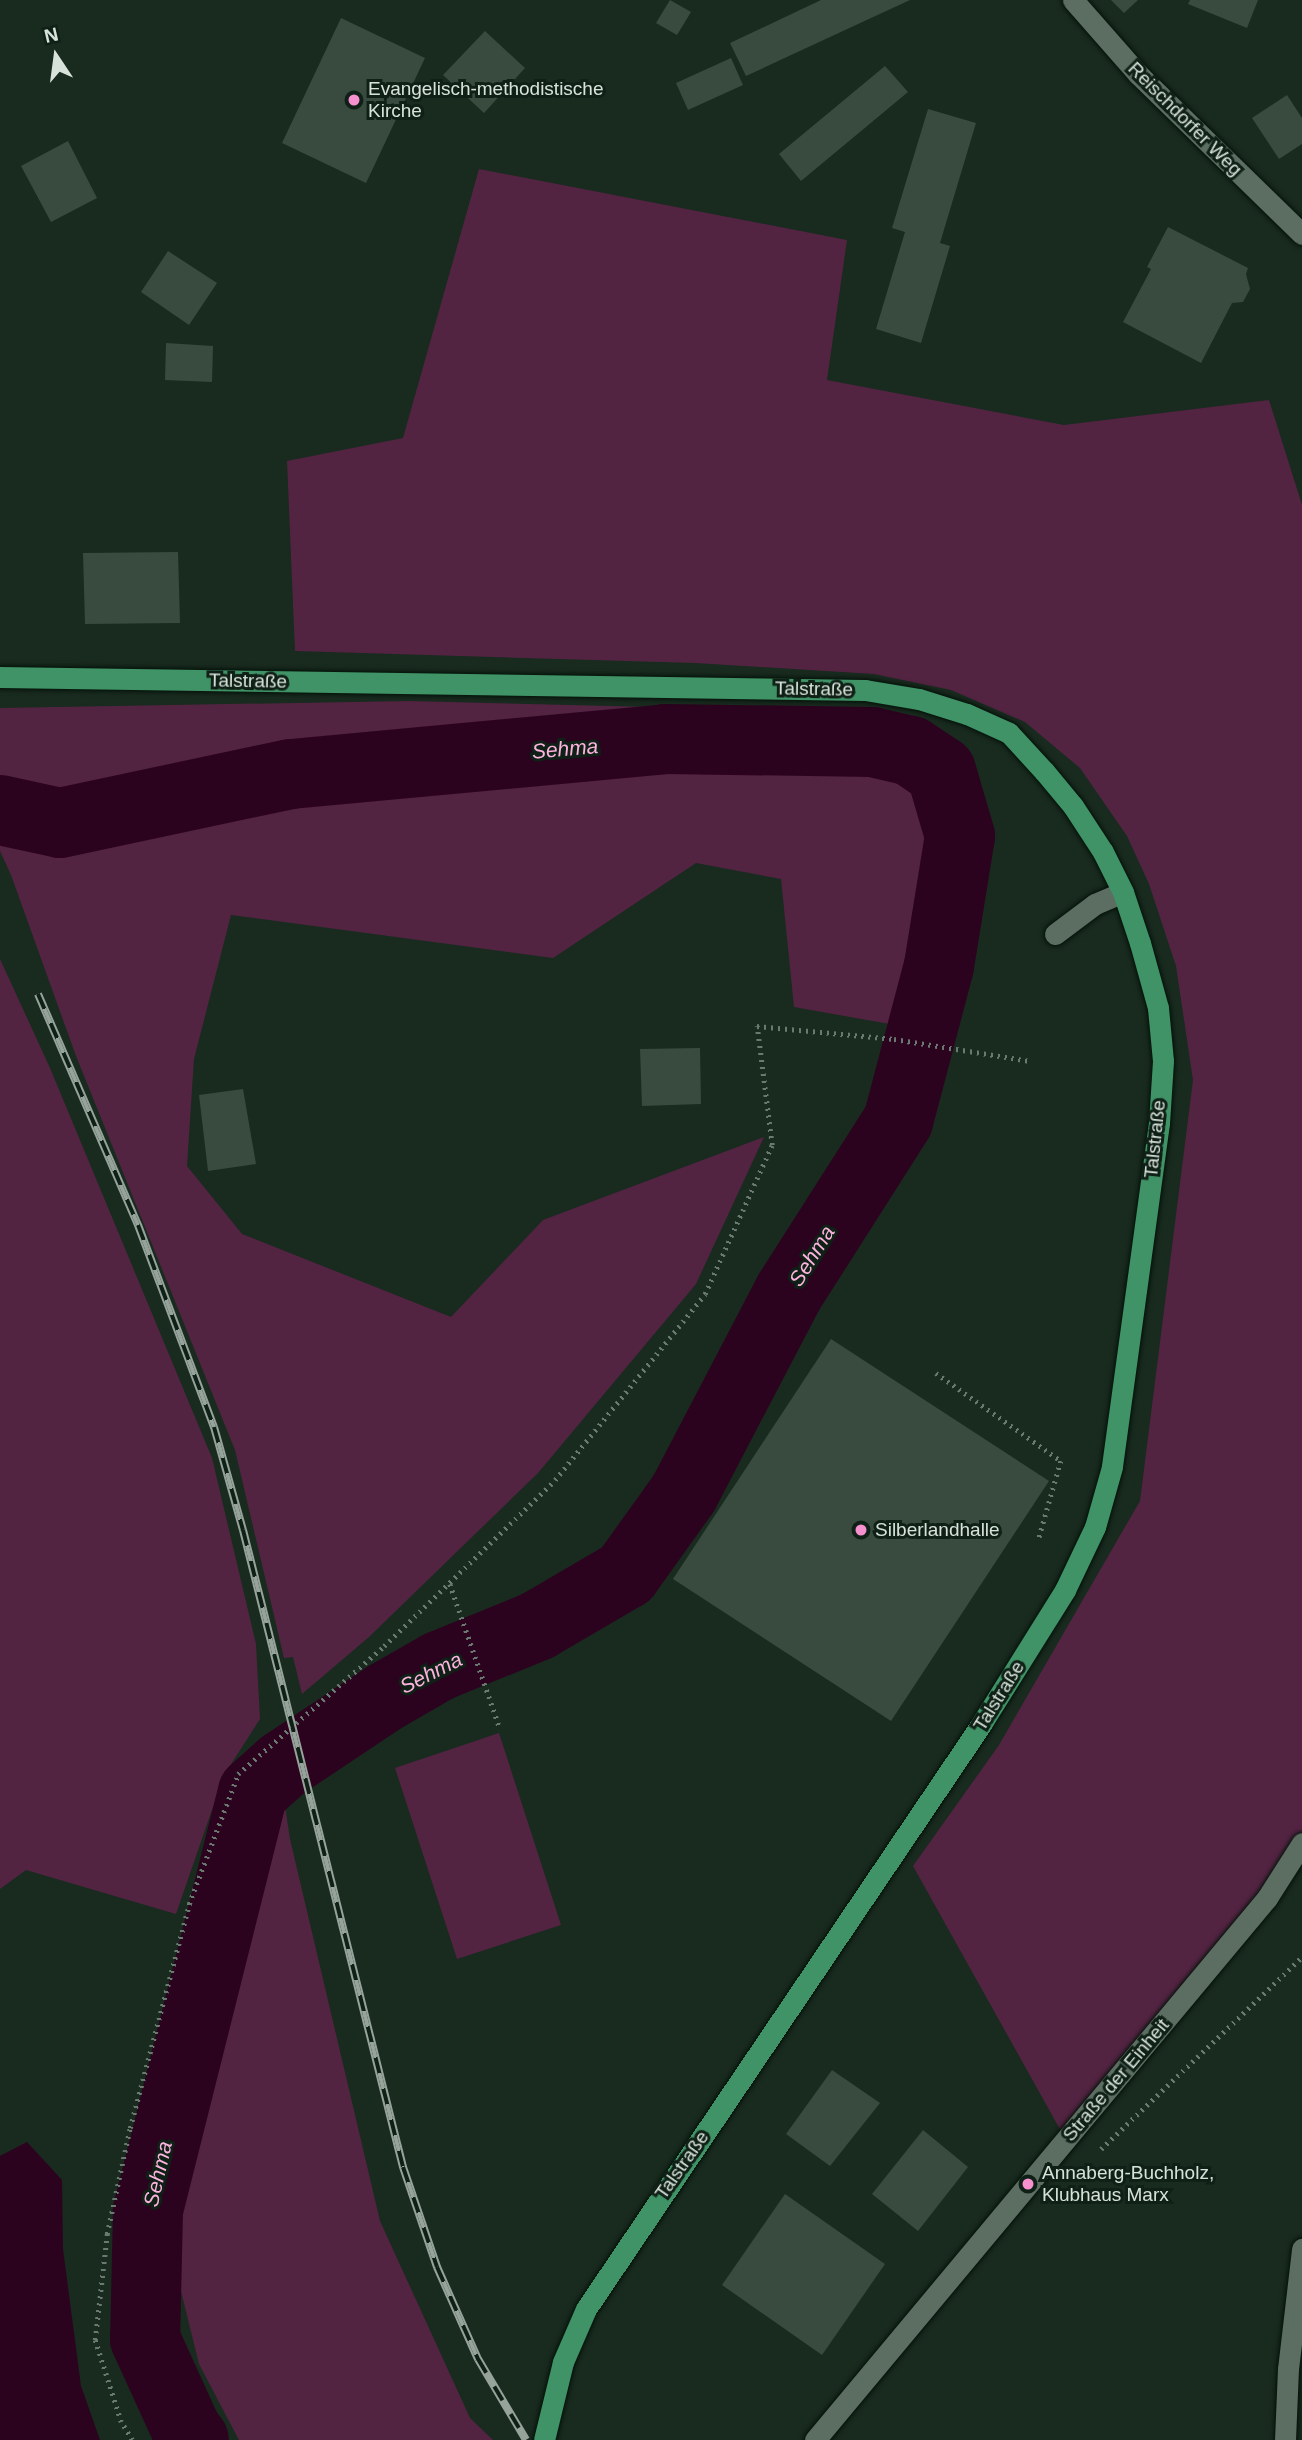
<!DOCTYPE html>
<meta charset="utf-8">
<style>
body{margin:0}
#map{position:relative;width:1302px;height:2440px;overflow:hidden;background:#192a1f;font-family:Arial,sans-serif}
div>[style]{position:absolute}
[style*='--x']{left:calc(var(--x)*1px);top:calc(var(--y)*1px);width:calc(var(--w)*1px);rotate:calc(var(--a)*1deg)}
.green>*{inset:0;background:#522442}
.water>*{inset:0;background:#2c031f}
.river>*{height:70px;margin:-35px;padding:0 35px;transform-origin:35px;border-radius:35px;background:#2c031f}
.building>*{inset:0;background:#394b3e}
.path>*{height:4.5px;margin-top:-2.25px;transform-origin:0;background:repeating-linear-gradient(90deg,#6b7a70 0 2px,transparent 0 7px)}
.roads{filter:drop-shadow(0 0 2px #041209) drop-shadow(0 0 2px #041209)}
.minor>*{height:21px;margin:-10.5px;padding:0 10.5px;transform-origin:10.5px;border-radius:10.5px;background:#5b6e61}
.major>*{height:21px;margin:-10.5px;padding:0 10.5px;transform-origin:10.5px;border-radius:10.5px;background:#409366}
.rail>*{height:8px;margin-top:-4px;transform-origin:0;background:repeating-linear-gradient(90deg,#0f2016 0 16px,#96a39b 0 32px);box-sizing:border-box;border-block:2px solid #96a39b}
.dots>*{width:19px;height:19px;translate:-50% -50%;box-sizing:border-box;border:4px solid #0f2016;border-radius:50%}
span{translate:-50% -50%;white-space:nowrap;text-align:center;line-height:1.15;-webkit-text-stroke:6px #0f2016;paint-order:stroke}
.poi-label{font-size:19px;color:#d7e2db}
.left{translate:0 -50%;text-align:left}
.street-label{font-size:19px;color:#d7e2db}
.water-label{font-size:21px;color:#fdb3de;font-style:italic}
.north{position:absolute;left:21px;top:21px;width:70px;height:70px;-webkit-text-stroke:5px #0f2016;paint-order:stroke;rotate:347deg;font-size:19px;font-weight:700;line-height:28px;text-align:center;color:#d7e2db}
.north::after{content:'';display:block;margin:auto;width:24px;height:32px;background:#d7e2db;clip-path:polygon(50% 0,100% 100%,50% 72%,0 100%)}
</style>
<div id="map">
<div class="green">
<i style="clip-path:polygon(479px 169px,847px 240px,827px 380px,1064px 425px,1269px 400px,1302px 505px,1302px 1843px,1066px 2140px,913px 1866px,999px 1745px,1140px 1501px,1193px 1080px,1176px 966px,1149px 884px,1127px 836px,1080px 768px,1025px 722px,951px 690px,874px 674px,695px 663px,295px 651px,287px 461px,403px 438px)"></i>
<i style="clip-path:polygon(409px 701px,691px 708px,872px 722px,900px 736px,920px 767px,957px 806px,912px 1028px,794px 1007px,781px 879px,696px 863px,553px 958px,231px 915px,194px 1059px,187px 1166px,242px 1234px,451px 1317px,543px 1220px,764px 1137px,696px 1284px,538px 1473px,369px 1637px,302px 1694px,293px 1657px,284px 1658px,235px 1450px,76px 1056px,11px 875px,0 851px,0 708px)"></i>
<i style="clip-path:polygon(0 959px,50px 1068px,212px 1458px,256px 1644px,260px 1719px,224px 1775px,176px 1914px,26px 1870px,0 1889px)"></i>
<i style="clip-path:polygon(499px 1733px,561px 1925px,457px 1959px,395px 1768px)"></i>
<i style="clip-path:polygon(281px 1780px,290px 1839px,380px 2221px,470px 2418px,493px 2440px,239px 2440px,199px 2364px,162px 2214px,211px 2039px,237px 1931px,263px 1796px)"></i>
</div>
<div class="water">
<i style="clip-path:polygon(27px 2142px,62px 2180px,63px 2249px,81px 2386px,100px 2440px,0 2440px,0 2156px)"></i>
</div>
<div class="river">
<i style="--x:0;--y:810;--w:61;--a:12.2"></i>
<i style="--x:60;--y:823;--w:236;--a:-12"></i>
<i style="--x:291;--y:774;--w:376;--a:-5.3"></i>
<i style="--x:665;--y:739;--w:207;--a:0.8"></i>
<i style="--x:872;--y:742;--w:40;--a:13"></i>
<i style="--x:911;--y:751;--w:36;--a:34"></i>
<i style="--x:941;--y:771;--w:68;--a:73.7"></i>
<i style="--x:960;--y:836;--w:132;--a:99.2"></i>
<i style="--x:939;--y:966;--w:160;--a:104.8"></i>
<i style="--x:898;--y:1121;--w:203;--a:122.5"></i>
<i style="--x:789;--y:1292;--w:227;--a:117.6"></i>
<i style="--x:684;--y:1493;--w:100;--a:125.6"></i>
<i style="--x:626;--y:1574;--w:103;--a:149.7"></i>
<i style="--x:537;--y:1626;--w:106;--a:157.8"></i>
<i style="--x:439;--y:1666;--w:62;--a:150.1"></i>
<i style="--x:385;--y:1697;--w:123;--a:146.3"></i>
<i style="--x:283;--y:1765;--w:40;--a:138"></i>
<i style="--x:253;--y:1792;--w:432;--a:104.1"></i>
<i style="--x:148;--y:2211;--w:128;--a:91.3"></i>
<i style="--x:145;--y:2339;--w:101;--a:65.5"></i>
<i style="--x:187;--y:2431;--w:11;--a:52"></i>
</div>
<div class="building">
<i style="clip-path:polygon(670px 0,691px 12px,677px 35px,656px 23px)"></i>
<i style="clip-path:polygon(821px 0,910px 0,746px 76px,730px 43px)"></i>
<i style="clip-path:polygon(1111px 0,1138px 0,1124px 13px)"></i>
<i style="clip-path:polygon(1190px 0,1258px 0,1247px 28px,1188px 4px)"></i>
<i style="clip-path:polygon(341px 18px,425px 58px,366px 183px,282px 143px)"></i>
<i style="clip-path:polygon(485px 31px,525px 68px,484px 113px,443px 75px)"></i>
<i style="clip-path:polygon(731px 58px,743px 85px,688px 110px,676px 83px)"></i>
<i style="clip-path:polygon(885px 66px,908px 92px,801px 181px,779px 154px)"></i>
<i style="clip-path:polygon(1287px 95px,1302px 118px,1302px 144px,1279px 159px,1252px 118px)"></i>
<i style="clip-path:polygon(928px 109px,976px 123px,940px 243px,950px 246px,921px 343px,876px 329px,905px 232px,892px 228px)"></i>
<i style="clip-path:polygon(68px 141px,97px 198px,51px 222px,21px 166px)"></i>
<i style="clip-path:polygon(1168px 227px,1248px 268px,1246px 274px,1250px 289px,1243px 302px,1232px 303px,1201px 363px,1123px 322px,1151px 269px,1147px 267px)"></i>
<i style="clip-path:polygon(168px 251px,217px 283px,189px 325px,141px 292px)"></i>
<i style="clip-path:polygon(166px 343px,213px 346px,212px 382px,165px 380px)"></i>
<i style="clip-path:polygon(178px 552px,180px 623px,85px 624px,83px 553px)"></i>
<i style="clip-path:polygon(700px 1048px,701px 1104px,642px 1106px,640px 1049px)"></i>
<i style="clip-path:polygon(243px 1089px,256px 1164px,208px 1171px,199px 1095px)"></i>
<i style="clip-path:polygon(831px 1339px,1049px 1481px,891px 1721px,673px 1579px)"></i>
<i style="clip-path:polygon(832px 2070px,880px 2103px,830px 2166px,786px 2134px)"></i>
<i style="clip-path:polygon(923px 2130px,968px 2167px,918px 2231px,872px 2194px)"></i>
<i style="clip-path:polygon(785px 2194px,885px 2264px,822px 2355px,722px 2285px)"></i>
</div>
<div class="path">
<i style="--x:936;--y:1373;--w:153;--a:35.1"></i>
<i style="--x:1061;--y:1461;--w:80;--a:105.9"></i>
<i style="--x:450;--y:1584;--w:152;--a:70.9"></i>
<i style="--x:1101;--y:2149;--w:278;--a:-43.7"></i>
<i style="--x:132;--y:2440;--w:21;--a:-121"></i>
<i style="--x:121;--y:2422;--w:86;--a:-107.6"></i>
<i style="--x:95;--y:2340;--w:107;--a:-83.5"></i>
<i style="--x:107;--y:2234;--w:108;--a:-77.8"></i>
<i style="--x:130;--y:2128;--w:232;--a:-75.2"></i>
<i style="--x:189;--y:1904;--w:139;--a:-69.3"></i>
<i style="--x:238;--y:1774;--w:194;--a:-41.2"></i>
<i style="--x:384;--y:1646;--w:238;--a:-44.1"></i>
<i style="--x:555;--y:1480;--w:239;--a:-51.1"></i>
<i style="--x:705;--y:1294;--w:163;--a:-65.8"></i>
<i style="--x:772;--y:1145;--w:120;--a:-97.2"></i>
<i style="--x:757;--y:1026;--w:138;--a:5.4"></i>
<i style="--x:894;--y:1039;--w:138;--a:9.2"></i>
</div>
<div class="roads">
<div class="minor">
<i style="--x:1073;--y:0;--w:98;--a:48.7"></i>
<i style="--x:1138;--y:74;--w:229;--a:44.3"></i>
<i style="--x:1055;--y:934;--w:50;--a:-36.9"></i>
<i style="--x:1095;--y:904;--w:30;--a:-23"></i>
<i style="--x:815;--y:2440;--w:706;--a:-50.17"></i>
<i style="--x:1267;--y:1898;--w:65;--a:-57.5"></i>
<i style="--x:1285;--y:2440;--w:71;--a:-87.6"></i>
<i style="--x:1288;--y:2369;--w:121;--a:-83.3"></i>
</div>
<div class="major">
<i style="--x:0;--y:677;--w:865;--a:0.86"></i>
<i style="--x:865;--y:690;--w:55;--a:9.5"></i>
<i style="--x:919;--y:699;--w:50;--a:17.4"></i>
<i style="--x:967;--y:714;--w:46;--a:24.3"></i>
<i style="--x:1009;--y:733;--w:52;--a:47.4"></i>
<i style="--x:1044;--y:771;--w:45;--a:50.4"></i>
<i style="--x:1073;--y:806;--w:55;--a:56.9"></i>
<i style="--x:1103;--y:852;--w:45;--a:63.4"></i>
<i style="--x:1123;--y:892;--w:54;--a:71.6"></i>
<i style="--x:1140;--y:943;--w:67;--a:74.5"></i>
<i style="--x:1158;--y:1008;--w:53;--a:84.6"></i>
<i style="--x:1163;--y:1061;--w:62;--a:93.7"></i>
<i style="--x:1159;--y:1123;--w:347;--a:97.8"></i>
<i style="--x:1112;--y:1467;--w:62;--a:105.8"></i>
<i style="--x:1095;--y:1527;--w:70;--a:115.5"></i>
<i style="--x:1065;--y:1590;--w:157;--a:122"></i>
<i style="--x:982;--y:1723;--w:707;--a:124.05"></i>
<i style="--x:586;--y:2309;--w:58;--a:113.5"></i>
<i style="--x:563;--y:2362;--w:80;--a:103.7"></i>
</div>
</div>
<div class="rail">
<i style="--x:38;--y:994;--w:252;--a:66.6"></i>
<i style="--x:138;--y:1225;--w:216;--a:69.4"></i>
<i style="--x:214;--y:1427;--w:107;--a:74.3"></i>
<i style="--x:243;--y:1530;--w:657;--a:75.9"></i>
<i style="--x:403;--y:2167;--w:106;--a:71.2"></i>
<i style="--x:437;--y:2267;--w:101;--a:66"></i>
<i style="--x:478;--y:2359;--w:94;--a:59.3"></i>
</div>
<div class="dots">
<i style="left:354px;top:100px;background:#f690cf"></i>
<i style="left:861px;top:1530px;background:#f690cf"></i>
<i style="left:1028px;top:2184px;background:#f690cf"></i>
</div>
<div class="poi-label">
<span class="left" style="left:368px;top:100px">Evangelisch-methodistische<br>Kirche</span>
<span class="left" style="left:875px;top:1530px">Silberlandhalle</span>
<span class="left" style="left:1042px;top:2184px">Annaberg-Buchholz,<br>Klubhaus Marx</span>
</div>
<div class="street-label">
<span style="left:1185px;top:119px;rotate:45deg">Reischdorfer Weg</span>
<span style="left:248px;top:681px;rotate:1deg">Talstraße</span>
<span style="left:814px;top:689px;rotate:1deg">Talstraße</span>
<span style="left:1155px;top:1139px;rotate:-84deg">Talstraße</span>
<span style="left:999px;top:1696px;rotate:-58deg">Talstraße</span>
<span style="left:1116px;top:2080px;rotate:-50deg">Straße der Einheit</span>
<span style="left:682px;top:2165px;rotate:-55deg">Talstraße</span>
</div>
<div class="water-label">
<span style="left:565px;top:749px;rotate:-5deg">Sehma</span>
<span style="left:812px;top:1256px;rotate:-58deg">Sehma</span>
<span style="left:431px;top:1673px;rotate:-27deg">Sehma</span>
<span style="left:158px;top:2174px;rotate:-77deg">Sehma</span>
</div>
<div class="north">N</div>
</div>
